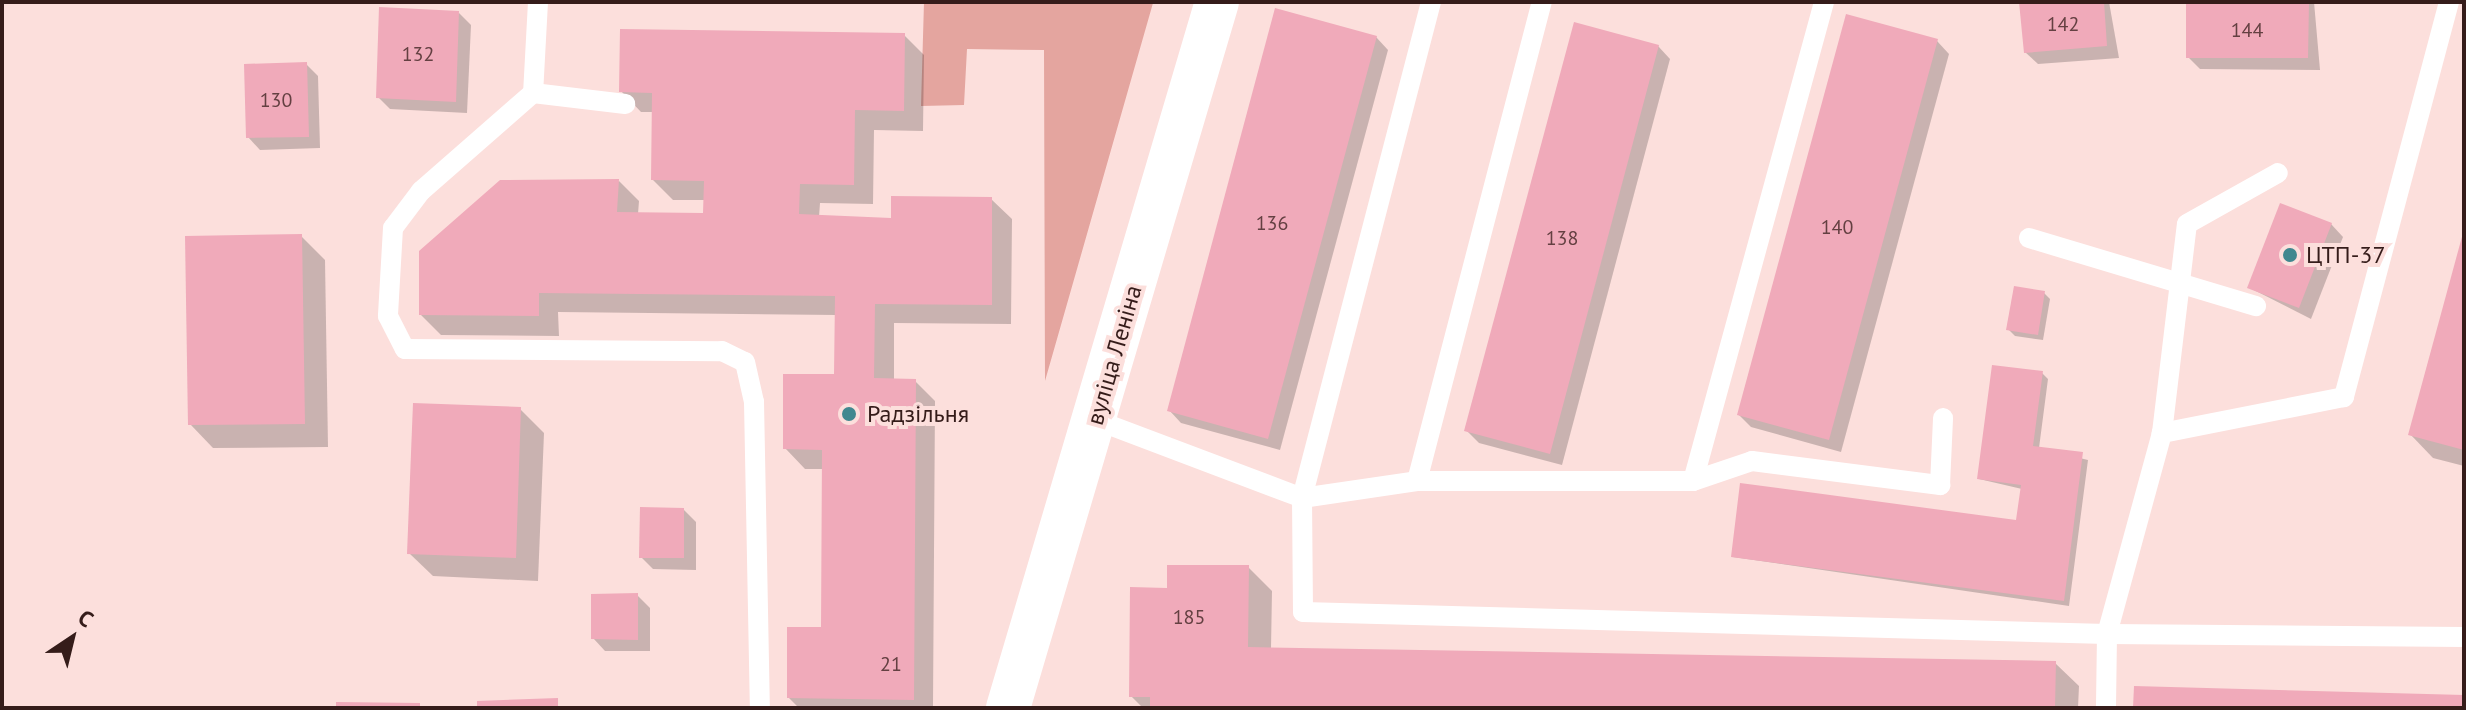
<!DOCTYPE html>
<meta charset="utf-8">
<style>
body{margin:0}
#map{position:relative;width:2466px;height:710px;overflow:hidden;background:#fcdfdc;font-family:"PT Sans",sans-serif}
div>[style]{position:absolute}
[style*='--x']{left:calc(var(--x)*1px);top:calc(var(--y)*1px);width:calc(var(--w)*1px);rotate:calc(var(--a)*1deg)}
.green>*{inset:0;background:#e4a59f}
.shadow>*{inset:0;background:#0003}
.building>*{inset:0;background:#f0aaba}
.lane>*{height:20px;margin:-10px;padding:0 10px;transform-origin:10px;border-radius:10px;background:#fff}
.secondary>*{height:44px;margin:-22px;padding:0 22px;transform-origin:22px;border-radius:22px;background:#fff}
.dots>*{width:22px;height:22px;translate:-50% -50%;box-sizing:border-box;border:4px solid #fcdfdc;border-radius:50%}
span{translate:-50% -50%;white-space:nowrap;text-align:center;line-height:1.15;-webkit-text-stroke:8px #fcdfdc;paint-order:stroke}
.number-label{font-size:20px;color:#644042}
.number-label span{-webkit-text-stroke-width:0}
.poi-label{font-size:24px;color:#351c1a}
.left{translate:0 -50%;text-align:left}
.street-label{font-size:24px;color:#351c1a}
.frame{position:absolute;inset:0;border:4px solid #351c1a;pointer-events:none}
.north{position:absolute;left:32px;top:598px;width:80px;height:80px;-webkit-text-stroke:6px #fcdfdc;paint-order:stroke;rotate:35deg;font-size:22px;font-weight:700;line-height:32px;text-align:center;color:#351c1a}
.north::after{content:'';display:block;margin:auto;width:28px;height:36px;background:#351c1a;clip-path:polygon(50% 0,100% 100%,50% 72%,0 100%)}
</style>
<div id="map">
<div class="green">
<i style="clip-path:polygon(924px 2px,1153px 3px,1045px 381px,1044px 50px,967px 49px,964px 105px,921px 106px)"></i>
</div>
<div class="shadow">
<i style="clip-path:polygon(2021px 2px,2109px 2px,2119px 58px,2038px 64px,2025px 52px)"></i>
<i style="clip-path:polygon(2188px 2px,2314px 2px,2320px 70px,2200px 69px,2188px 57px)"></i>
<i style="clip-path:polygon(459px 13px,471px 25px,467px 113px,390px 109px,378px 97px)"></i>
<i style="clip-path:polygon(904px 35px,924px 55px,923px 131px,874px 130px,873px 204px,820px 203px,819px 217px,893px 220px,991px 199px,1012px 219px,1011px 324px,894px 323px,894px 380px,915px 381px,935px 401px,933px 708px,799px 708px,789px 698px,823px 629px,824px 469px,805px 469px,785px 448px,836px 376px,837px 315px,558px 312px,559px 336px,441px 335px,421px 315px,619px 181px,639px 201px,638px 214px,705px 215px,705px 200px,673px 200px,653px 180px,654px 112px,641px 112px,621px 91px)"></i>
<i style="clip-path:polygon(1376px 37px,1388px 50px,1280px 450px,1181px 423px,1169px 410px)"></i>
<i style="clip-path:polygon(1937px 41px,1949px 54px,1841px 452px,1751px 427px,1739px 415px)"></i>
<i style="clip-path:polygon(1658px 46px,1670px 59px,1562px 465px,1479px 443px,1467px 431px)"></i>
<i style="clip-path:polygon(306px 64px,318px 76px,320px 148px,260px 150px,248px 137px)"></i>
<i style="clip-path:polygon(2331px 224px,2343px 237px,2311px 319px,2250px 288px)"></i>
<i style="clip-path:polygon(301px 236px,325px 260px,328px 447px,213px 448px,190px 424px)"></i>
<i style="clip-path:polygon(2464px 237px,2464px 466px,2433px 458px,2410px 434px)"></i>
<i style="clip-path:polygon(2044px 293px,2050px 299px,2043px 340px,2015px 336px,2008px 329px)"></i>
<i style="clip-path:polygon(2042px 373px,2048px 379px,2039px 448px,2088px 460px,2069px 606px,1733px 557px,2018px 522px,2022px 489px,1979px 479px)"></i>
<i style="clip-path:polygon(520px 409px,544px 433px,538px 581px,433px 576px,409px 553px)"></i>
<i style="clip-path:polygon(684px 510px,696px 522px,696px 570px,653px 569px,641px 557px)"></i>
<i style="clip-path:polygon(1248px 567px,1272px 591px,1271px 649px,2055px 663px,2079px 686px,2078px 708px,1143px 708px,1131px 696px,1169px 590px)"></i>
<i style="clip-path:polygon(637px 595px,650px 608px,650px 651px,605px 651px,593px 638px)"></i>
</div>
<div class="building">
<i style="clip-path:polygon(2019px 2px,2104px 2px,2107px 46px,2024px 53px)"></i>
<i style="clip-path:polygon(2186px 2px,2309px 2px,2308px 58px,2186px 58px)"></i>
<i style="clip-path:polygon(379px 7px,459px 11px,456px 102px,376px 98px)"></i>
<i style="clip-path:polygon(1275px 8px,1377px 36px,1268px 439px,1167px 411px)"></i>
<i style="clip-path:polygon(1846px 14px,1938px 39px,1829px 440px,1737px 415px)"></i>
<i style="clip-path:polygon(1574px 22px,1659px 45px,1550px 454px,1464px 431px)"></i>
<i style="clip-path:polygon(620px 29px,905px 33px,904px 111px,855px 110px,854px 185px,800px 184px,799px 214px,891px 218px,891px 196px,992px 197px,992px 305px,875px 304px,874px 378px,916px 379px,914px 700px,787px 698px,787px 627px,821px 627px,822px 450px,783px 449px,783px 374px,834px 374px,835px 296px,539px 293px,539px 316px,419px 315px,419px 251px,500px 180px,619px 179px,617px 212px,703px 213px,704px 181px,651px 180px,652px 93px,619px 92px)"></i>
<i style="clip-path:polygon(307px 62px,309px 137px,246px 138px,244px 64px)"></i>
<i style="clip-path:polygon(2280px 203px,2332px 223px,2299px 308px,2247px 288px)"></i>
<i style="clip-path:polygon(2463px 233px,2464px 233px,2464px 450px,2408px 435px)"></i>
<i style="clip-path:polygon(302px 234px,305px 424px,188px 425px,185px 236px)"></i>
<i style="clip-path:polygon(2014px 286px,2045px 291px,2038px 335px,2006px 330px)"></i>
<i style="clip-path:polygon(1992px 365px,2043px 371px,2033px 446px,2083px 452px,2064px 601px,1731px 557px,1740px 483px,2016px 520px,2021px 485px,1977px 479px)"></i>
<i style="clip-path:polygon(413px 403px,521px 407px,516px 558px,407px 554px)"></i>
<i style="clip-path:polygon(640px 507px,684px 508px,684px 558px,639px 558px)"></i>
<i style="clip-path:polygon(1167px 565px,1249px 565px,1248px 647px,2056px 661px,2055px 708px,1150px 708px,1150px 697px,1129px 697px,1130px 587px,1167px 588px)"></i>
<i style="clip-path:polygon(638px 593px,638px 640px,591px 639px,591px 594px)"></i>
<i style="clip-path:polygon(2134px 686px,2464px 695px,2464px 708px,2133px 708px)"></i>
<i style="clip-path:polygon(558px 698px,558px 708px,477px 708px,477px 701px)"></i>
<i style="clip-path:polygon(336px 702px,420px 703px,420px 708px,336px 708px)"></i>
</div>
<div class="lane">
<i style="--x:538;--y:2;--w:91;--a:93.1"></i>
<i style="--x:533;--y:93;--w:149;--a:138.8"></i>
<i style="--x:421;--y:191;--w:46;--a:127.1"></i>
<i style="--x:393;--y:228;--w:88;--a:93.3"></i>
<i style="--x:388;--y:316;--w:37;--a:63"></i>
<i style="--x:405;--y:349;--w:317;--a:0.4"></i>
<i style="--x:722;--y:351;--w:25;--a:26"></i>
<i style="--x:745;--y:362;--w:41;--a:77.3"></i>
<i style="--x:754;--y:402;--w:306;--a:88.9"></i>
<i style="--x:1431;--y:2;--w:513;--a:104.58"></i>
<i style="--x:1302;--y:498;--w:114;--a:89.5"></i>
<i style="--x:1303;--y:612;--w:804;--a:1.57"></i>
<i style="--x:2107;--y:634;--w:74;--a:90.8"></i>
<i style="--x:2449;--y:2;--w:409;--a:104.9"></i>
<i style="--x:2344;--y:397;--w:186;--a:168.8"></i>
<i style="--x:2162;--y:433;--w:208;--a:105.3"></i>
<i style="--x:2107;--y:634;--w:357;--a:0.5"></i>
<i style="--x:533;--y:93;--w:93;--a:6.8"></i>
<i style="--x:2029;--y:238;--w:237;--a:16.7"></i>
<i style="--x:1096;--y:420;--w:220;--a:20.7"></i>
<i style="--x:1302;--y:498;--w:116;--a:-8.4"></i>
<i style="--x:1417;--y:481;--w:276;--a:0"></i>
<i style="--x:1693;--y:481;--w:497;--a:-74.7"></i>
<i style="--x:2162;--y:433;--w:210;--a:-83.2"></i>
<i style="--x:2187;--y:224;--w:104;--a:-29.3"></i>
<i style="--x:1417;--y:481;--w:495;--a:-75.4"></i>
<i style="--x:1693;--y:481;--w:62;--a:-18.7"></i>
<i style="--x:1752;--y:461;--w:190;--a:7.3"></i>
<i style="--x:1940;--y:485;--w:67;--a:-87.4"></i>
</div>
<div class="secondary">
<i style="--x:1008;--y:708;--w:736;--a:-73.51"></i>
</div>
<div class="dots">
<i style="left:2290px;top:255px;background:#40888f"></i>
<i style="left:849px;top:414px;background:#40888f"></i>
</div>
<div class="number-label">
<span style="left:2063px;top:24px">142</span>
<span style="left:2247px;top:30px">144</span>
<span style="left:418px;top:54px">132</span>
<span style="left:276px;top:100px">130</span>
<span style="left:1272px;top:223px">136</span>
<span style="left:1837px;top:227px">140</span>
<span style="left:1562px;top:238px">138</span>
<span style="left:1189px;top:617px">185</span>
<span style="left:891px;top:664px">21</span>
</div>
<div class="poi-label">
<span class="left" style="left:2306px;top:255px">ЦТП-37</span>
<span class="left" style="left:867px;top:414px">Радзільня</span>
</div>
<div class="street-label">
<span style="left:1114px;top:355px;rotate:-74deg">вуліца Леніна</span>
</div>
<div class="frame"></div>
<div class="north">С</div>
</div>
